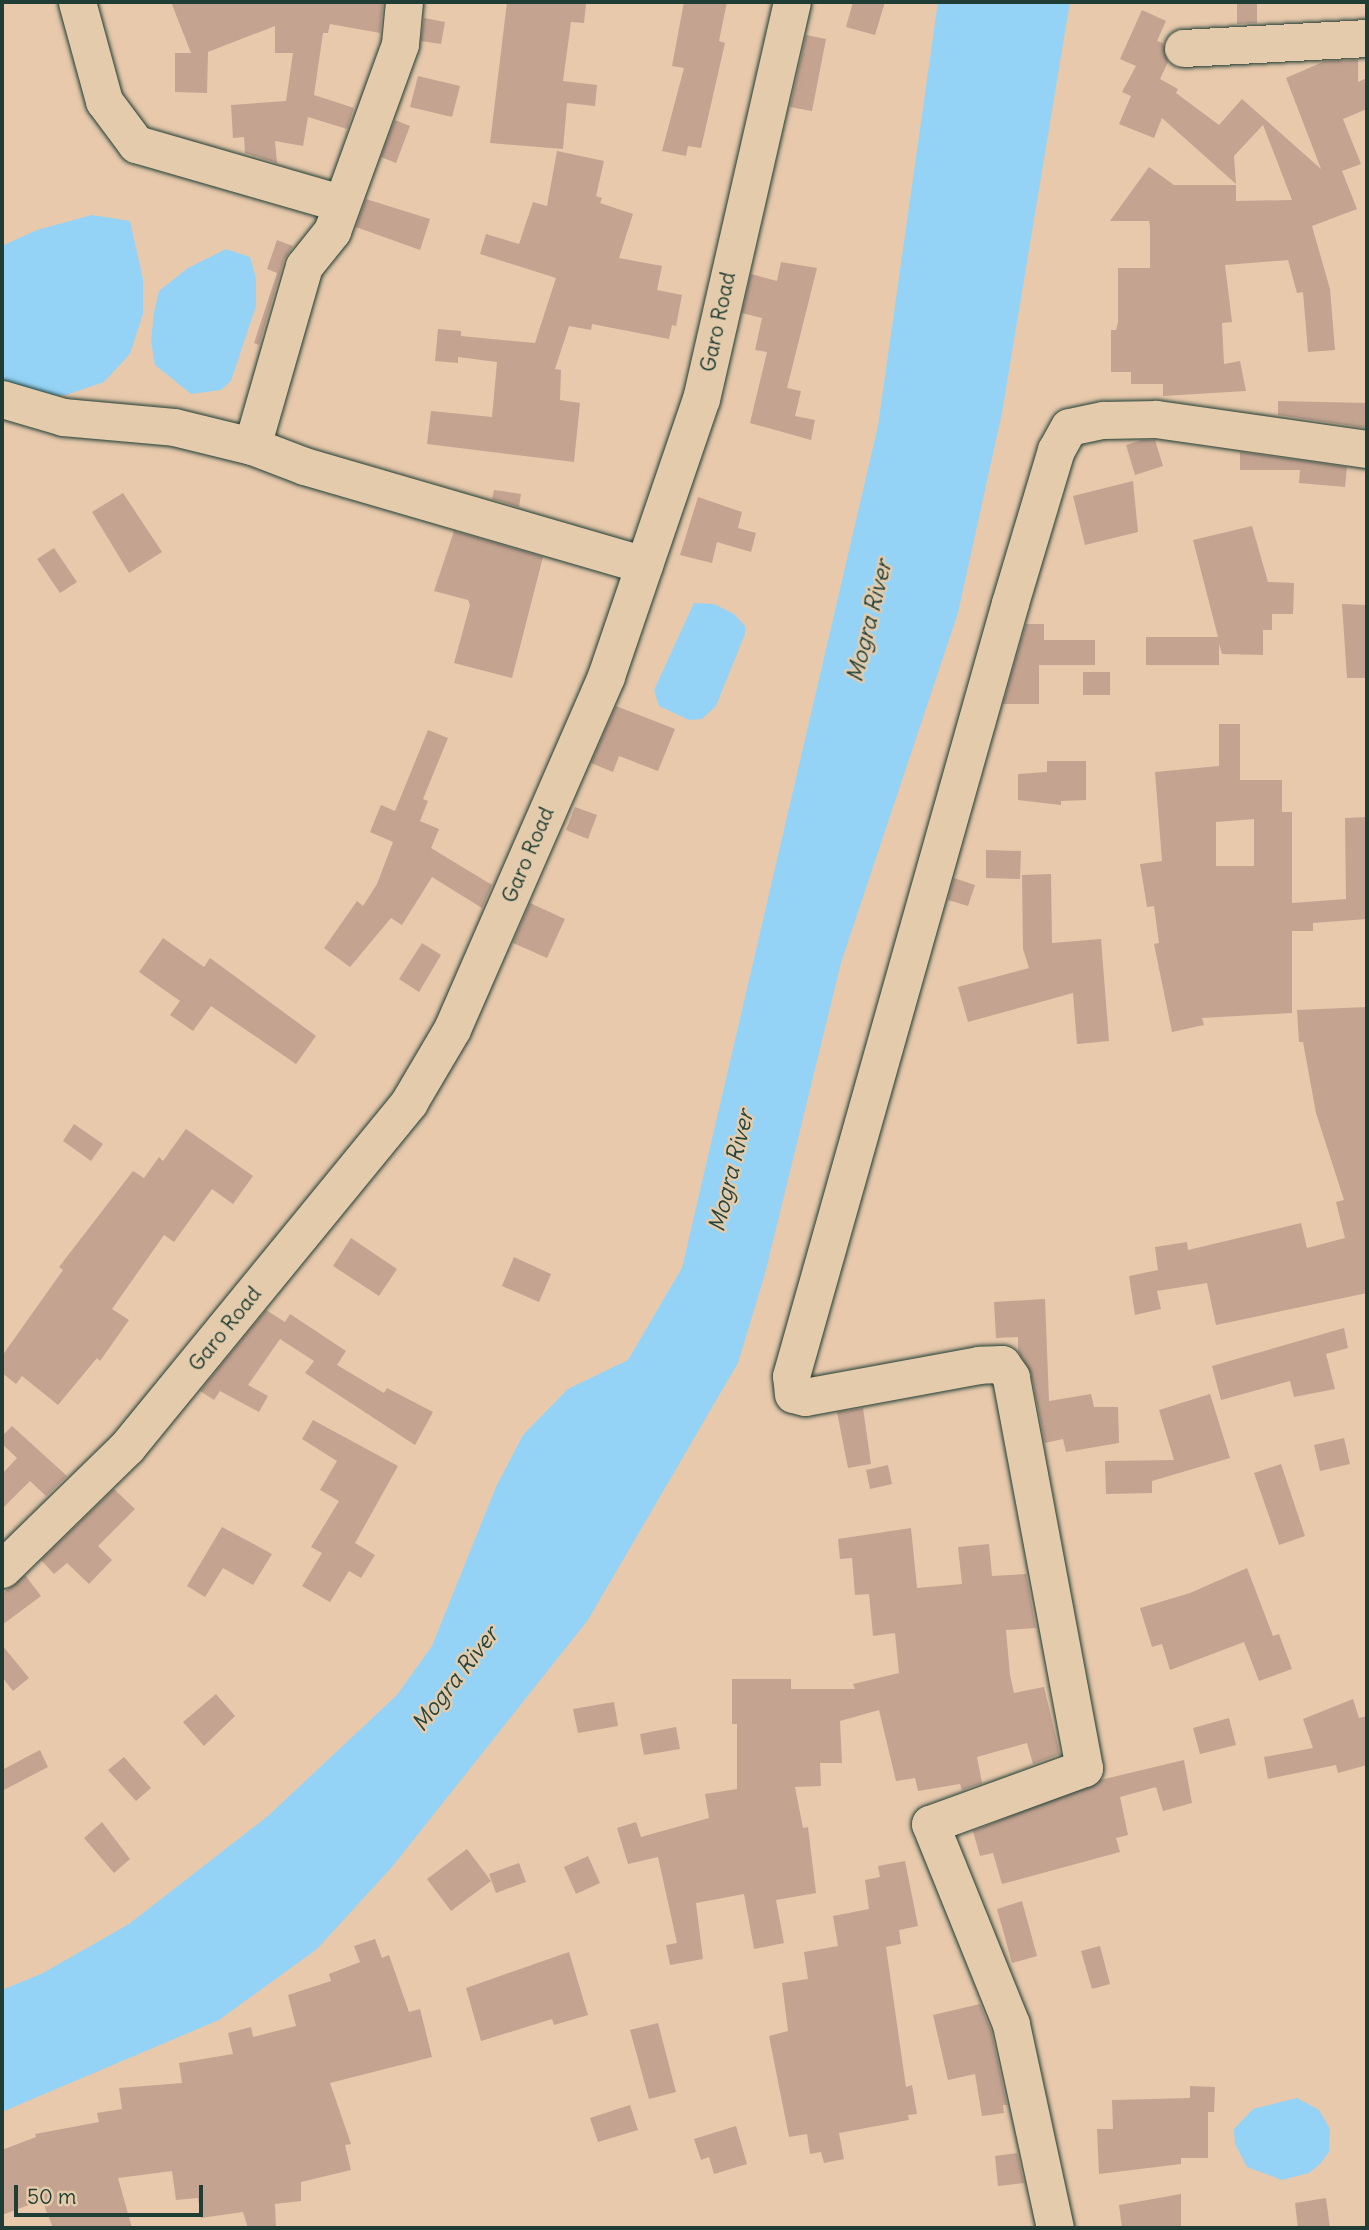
<!DOCTYPE html>
<style>
body{margin:0}
#map{position:relative;width:1369px;height:2230px;overflow:hidden;background:#e8c9ac;font-family:Delius,sans-serif}
div>[style]{position:absolute}
[style*='--x']{left:calc(var(--x)*1px);top:calc(var(--y)*1px);width:calc(var(--w)*1px);rotate:calc(var(--a)*1deg)}
.water>*{inset:0;background:#95d3f6}
.building>*{inset:0;background:#c5a391}
.roads{filter:drop-shadow(0 0 2px #1f3d34) drop-shadow(0 0 2px #1f3d34)}
.minor>*{height:37px;margin:-18.5px;padding:0 18.5px;transform-origin:18.5px;border-radius:18.5px;background:#e3cbab}
span{translate:-50% -50%;white-space:nowrap;text-align:center;line-height:1.15;-webkit-text-stroke:5px #e3cbab;paint-order:stroke}
.street-label{font-size:21px;color:#1f3d34}
.water-label{font-size:23px;color:#25443e;font-style:italic}
.frame{position:absolute;inset:0;border:4px solid #1f3d34;pointer-events:none}
.scale{position:absolute;left:14px;top:2185px;width:189px;height:32px;box-sizing:border-box;border:4px solid #1f3d34;border-top:0;padding-left:9px;font-size:21px;line-height:24px;white-space:nowrap;color:#1f3d34;-webkit-text-stroke:5px #e3cbab;paint-order:stroke}
</style>
<div id="map">
<div class="water">
<i style="clip-path:polygon(938px 2px,1070px 2px,1002px 413px,958px 613px,841px 963px,765px 1274px,738px 1363px,588px 1620px,392px 1867px,317px 1949px,219px 2020px,2px 2112px,2px 1990px,43px 1973px,129px 1924px,268px 1816px,397px 1695px,432px 1646px,496px 1487px,523px 1435px,568px 1389px,628px 1360px,682px 1268px,878px 426px)"></i>
<i style="clip-path:polygon(92px 215px,130px 221px,143px 279px,143px 314px,130px 354px,104px 382px,66px 395px,39px 396px,2px 387px,2px 246px,37px 230px)"></i>
<i style="clip-path:polygon(226px 249px,250px 257px,256px 278px,256px 306px,231px 381px,221px 390px,191px 394px,155px 365px,151px 341px,154px 312px,159px 291px,188px 268px)"></i>
<i style="clip-path:polygon(694px 603px,714px 604px,734px 614px,745px 626px,745px 634px,716px 706px,702px 719px,689px 720px,659px 706px,654px 690px)"></i>
<i style="clip-path:polygon(1297px 2098px,1319px 2110px,1330px 2129px,1329px 2152px,1320px 2164px,1309px 2173px,1282px 2180px,1247px 2167px,1235px 2144px,1234px 2129px,1253px 2109px)"></i>
</div>
<div class="building">
<i style="clip-path:polygon(171px 2px,383px 2px,380px 33px,330px 24px,328px 33px,323px 33px,314px 95px,354px 108px,347px 129px,308px 117px,303px 146px,275px 141px,277px 163px,245px 153px,244px 137px,233px 138px,231px 105px,286px 101px,293px 53px,275px 53px,275px 26px,208px 52px,207px 93px,175px 92px,175px 53px,191px 53px)"></i>
<i style="clip-path:polygon(507px 2px,586px 4px,584px 23px,571px 22px,563px 81px,597px 85px,595px 106px,567px 103px,563px 149px,490px 143px)"></i>
<i style="clip-path:polygon(684px 2px,727px 2px,719px 41px,725px 43px,701px 148px,688px 146px,686px 156px,662px 151px,684px 68px,672px 66px)"></i>
<i style="clip-path:polygon(853px 2px,885px 2px,875px 35px,846px 27px)"></i>
<i style="clip-path:polygon(1237px 2px,1257px 2px,1257px 23px,1237px 24px)"></i>
<i style="clip-path:polygon(1142px 10px,1166px 21px,1157px 41px,1163px 43px,1168px 62px,1160px 79px,1178px 89px,1176px 93px,1219px 125px,1242px 99px,1321px 169px,1286px 78px,1325px 61px,1358px 60px,1358px 82px,1367px 78px,1367px 109px,1343px 119px,1361px 164px,1342px 171px,1357px 209px,1312px 226px,1330px 289px,1335px 350px,1308px 352px,1303px 292px,1297px 293px,1288px 260px,1225px 265px,1232px 322px,1222px 323px,1224px 364px,1240px 361px,1246px 391px,1163px 396px,1163px 384px,1131px 384px,1131px 372px,1111px 372px,1111px 330px,1116px 330px,1118px 322px,1118px 268px,1150px 268px,1150px 227px,1149px 221px,1110px 221px,1149px 167px,1174px 185px,1236px 185px,1236px 201px,1292px 200px,1263px 125px,1234px 156px,1236px 184px,1162px 118px,1154px 138px,1119px 124px,1131px 96px,1122px 92px,1136px 66px,1120px 59px)"></i>
<i style="clip-path:polygon(424px 18px,445px 22px,441px 44px,421px 41px)"></i>
<i style="clip-path:polygon(806px 35px,826px 39px,812px 111px,790px 107px)"></i>
<i style="clip-path:polygon(418px 76px,460px 86px,452px 117px,410px 107px)"></i>
<i style="clip-path:polygon(395px 120px,410px 126px,396px 163px,381px 157px)"></i>
<i style="clip-path:polygon(557px 151px,604px 161px,596px 196px,602px 198px,600px 203px,633px 214px,619px 258px,662px 266px,657px 290px,682px 295px,676px 326px,672px 325px,669px 339px,592px 324px,591px 330px,569px 326px,555px 369px,561px 370px,560px 400px,580px 403px,574px 462px,427px 444px,431px 411px,492px 417px,497px 362px,458px 357px,458px 363px,435px 361px,438px 329px,461px 331px,461px 336px,535px 343px,556px 278px,480px 254px,486px 234px,519px 244px,533px 202px,547px 206px)"></i>
<i style="clip-path:polygon(366px 199px,430px 219px,420px 250px,356px 227px)"></i>
<i style="clip-path:polygon(277px 240px,293px 246px,284px 260px,259px 345px,254px 343px,277px 273px,267px 269px)"></i>
<i style="clip-path:polygon(781px 262px,817px 268px,787px 388px,801px 391px,795px 416px,815px 420px,811px 440px,750px 423px,767px 352px,755px 350px,762px 318px,742px 313px,751px 274px,777px 281px)"></i>
<i style="clip-path:polygon(1278px 401px,1367px 403px,1367px 428px,1278px 415px)"></i>
<i style="clip-path:polygon(1142px 440px,1155px 440px,1163px 466px,1135px 475px,1126px 445px)"></i>
<i style="clip-path:polygon(1240px 452px,1347px 467px,1345px 487px,1299px 483px,1300px 470px,1240px 470px)"></i>
<i style="clip-path:polygon(1133px 481px,1138px 532px,1085px 545px,1073px 496px)"></i>
<i style="clip-path:polygon(494px 490px,521px 494px,519px 507px,492px 499px)"></i>
<i style="clip-path:polygon(123px 493px,162px 552px,129px 573px,92px 512px)"></i>
<i style="clip-path:polygon(698px 497px,742px 512px,738px 528px,756px 533px,751px 552px,717px 542px,712px 563px,680px 555px)"></i>
<i style="clip-path:polygon(1252px 526px,1268px 582px,1294px 583px,1293px 614px,1272px 614px,1272px 630px,1263px 630px,1263px 655px,1222px 654px,1219px 644px,1219px 665px,1146px 665px,1146px 637px,1218px 637px,1193px 540px)"></i>
<i style="clip-path:polygon(454px 531px,543px 557px,512px 678px,454px 663px,470px 605px,468px 600px,434px 591px)"></i>
<i style="clip-path:polygon(54px 548px,77px 582px,60px 593px,37px 559px)"></i>
<i style="clip-path:polygon(1342px 604px,1367px 605px,1367px 678px,1347px 678px)"></i>
<i style="clip-path:polygon(1026px 624px,1044px 624px,1044px 640px,1095px 640px,1095px 665px,1039px 665px,1039px 704px,1003px 704px)"></i>
<i style="clip-path:polygon(1083px 672px,1110px 672px,1110px 695px,1083px 695px)"></i>
<i style="clip-path:polygon(616px 706px,675px 729px,658px 771px,619px 756px,613px 772px,591px 763px)"></i>
<i style="clip-path:polygon(evenodd,1219px 724px,1240px 724px,1240px 780px,1282px 780px,1282px 812px,1292px 812px,1292px 903px,1346px 899px,1345px 818px,1367px 817px,1367px 919px,1313px 923px,1313px 931px,1292px 931px,1292px 1013px,1202px 1018px,1204px 1025px,1172px 1032px,1154px 944px,1159px 943px,1154px 906px,1147px 907px,1140px 864px,1162px 861px,1155px 772px,1219px 766px,1219px 724px,1254px 819px,1254px 866px,1216px 866px,1216px 822px,1254px 819px)"></i>
<i style="clip-path:polygon(428px 730px,448px 738px,423px 799px,428px 801px,420px 821px,439px 829px,431px 848px,492px 885px,482px 908px,432px 877px,402px 925px,391px 918px,350px 967px,324px 948px,357px 901px,363px 906px,377px 884px,393px 842px,370px 832px,381px 805px,395px 811px)"></i>
<i style="clip-path:polygon(1047px 761px,1086px 761px,1086px 800px,1061px 801px,1061px 805px,1018px 800px,1018px 774px,1047px 772px)"></i>
<i style="clip-path:polygon(575px 807px,597px 815px,588px 839px,566px 830px)"></i>
<i style="clip-path:polygon(986px 850px,1021px 851px,1020px 879px,986px 878px)"></i>
<i style="clip-path:polygon(1051px 874px,1052px 943px,1101px 939px,1109px 1041px,1077px 1044px,1073px 993px,968px 1022px,958px 987px,1029px 968px,1023px 949px,1022px 875px)"></i>
<i style="clip-path:polygon(954px 878px,975px 885px,968px 906px,948px 900px)"></i>
<i style="clip-path:polygon(530px 903px,565px 919px,547px 958px,513px 943px)"></i>
<i style="clip-path:polygon(163px 938px,204px 967px,210px 958px,316px 1036px,296px 1064px,211px 1006px,193px 1031px,170px 1015px,180px 1001px,139px 972px)"></i>
<i style="clip-path:polygon(422px 943px,441px 955px,419px 992px,399px 979px)"></i>
<i style="clip-path:polygon(1367px 1007px,1367px 1293px,1216px 1325px,1207px 1283px,1157px 1291px,1161px 1309px,1135px 1315px,1129px 1276px,1158px 1270px,1155px 1247px,1187px 1242px,1188px 1250px,1301px 1223px,1307px 1248px,1345px 1238px,1336px 1202px,1344px 1200px,1316px 1113px,1303px 1042px,1299px 1042px,1297px 1010px)"></i>
<i style="clip-path:polygon(74px 1124px,103px 1144px,91px 1161px,63px 1141px)"></i>
<i style="clip-path:polygon(186px 1129px,253px 1176px,233px 1204px,212px 1189px,174px 1242px,164px 1235px,112px 1309px,129px 1320px,100px 1361px,97px 1358px,58px 1405px,22px 1376px,16px 1384px,2px 1373px,2px 1356px,63px 1270px,59px 1267px,133px 1171px,144px 1178px,159px 1157px,163px 1161px)"></i>
<i style="clip-path:polygon(351px 1238px,397px 1269px,379px 1296px,333px 1266px)"></i>
<i style="clip-path:polygon(514px 1257px,551px 1274px,539px 1302px,502px 1286px)"></i>
<i style="clip-path:polygon(1045px 1299px,1049px 1401px,1091px 1394px,1094px 1407px,1118px 1407px,1119px 1443px,1066px 1452px,1063px 1439px,1045px 1443px,1031px 1373px,1018px 1351px,1018px 1337px,996px 1338px,994px 1302px)"></i>
<i style="clip-path:polygon(266px 1310px,285px 1322px,290px 1314px,346px 1351px,337px 1365px,384px 1393px,387px 1388px,433px 1412px,415px 1445px,305px 1373px,314px 1361px,280px 1339px,248px 1385px,268px 1396px,259px 1412px,220px 1391px,214px 1400px,200px 1391px)"></i>
<i style="clip-path:polygon(1344px 1328px,1348px 1348px,1326px 1354px,1335px 1389px,1294px 1397px,1290px 1381px,1221px 1400px,1212px 1366px)"></i>
<i style="clip-path:polygon(1210px 1394px,1230px 1458px,1152px 1481px,1152px 1493px,1106px 1494px,1105px 1461px,1174px 1460px,1159px 1410px)"></i>
<i style="clip-path:polygon(863px 1408px,871px 1464px,848px 1468px,837px 1412px)"></i>
<i style="clip-path:polygon(313px 1420px,398px 1466px,355px 1543px,375px 1555px,361px 1578px,349px 1571px,330px 1602px,302px 1586px,322px 1553px,311px 1547px,339px 1501px,320px 1490px,337px 1461px,302px 1439px)"></i>
<i style="clip-path:polygon(12px 1426px,67px 1476px,46px 1496px,30px 1481px,2px 1509px,2px 1474px,17px 1458px,2px 1444px,2px 1436px)"></i>
<i style="clip-path:polygon(1344px 1438px,1350px 1464px,1320px 1471px,1314px 1445px)"></i>
<i style="clip-path:polygon(1281px 1464px,1305px 1536px,1279px 1545px,1254px 1473px)"></i>
<i style="clip-path:polygon(888px 1465px,892px 1484px,870px 1489px,866px 1470px)"></i>
<i style="clip-path:polygon(114px 1489px,135px 1509px,98px 1546px,112px 1560px,89px 1584px,67px 1563px,54px 1574px,41px 1560px)"></i>
<i style="clip-path:polygon(222px 1527px,272px 1554px,253px 1585px,223px 1568px,205px 1597px,187px 1586px)"></i>
<i style="clip-path:polygon(911px 1528px,917px 1588px,962px 1584px,958px 1547px,989px 1544px,992px 1576px,1026px 1574px,1036px 1628px,1006px 1630px,1010px 1675px,1014px 1693px,1044px 1687px,1060px 1754px,1033px 1764px,1027px 1743px,977px 1757px,982px 1783px,962px 1790px,960px 1784px,918px 1791px,915px 1778px,896px 1781px,879px 1710px,840px 1721px,842px 1763px,820px 1763px,821px 1786px,795px 1787px,803px 1828px,808px 1827px,816px 1893px,776px 1900px,784px 1943px,754px 1949px,744px 1894px,696px 1903px,703px 1959px,670px 1965px,666px 1945px,677px 1943px,658px 1857px,628px 1864px,617px 1828px,636px 1822px,641px 1837px,709px 1818px,705px 1794px,737px 1789px,737px 1724px,732px 1724px,732px 1679px,791px 1679px,791px 1689px,855px 1689px,853px 1684px,899px 1673px,895px 1633px,873px 1636px,869px 1594px,855px 1595px,852px 1558px,840px 1559px,838px 1539px)"></i>
<i style="clip-path:polygon(1247px 1568px,1273px 1636px,1279px 1634px,1292px 1669px,1259px 1681px,1244px 1642px,1170px 1670px,1162px 1644px,1152px 1647px,1140px 1608px,1190px 1593px)"></i>
<i style="clip-path:polygon(25px 1575px,41px 1596px,2px 1625px,2px 1594px)"></i>
<i style="clip-path:polygon(2px 1645px,29px 1678px,13px 1691px,2px 1677px)"></i>
<i style="clip-path:polygon(216px 1694px,235px 1716px,204px 1746px,183px 1722px)"></i>
<i style="clip-path:polygon(1353px 1699px,1359px 1718px,1367px 1716px,1367px 1765px,1338px 1773px,1336px 1765px,1268px 1779px,1264px 1757px,1313px 1748px,1303px 1719px)"></i>
<i style="clip-path:polygon(614px 1702px,618px 1726px,578px 1733px,573px 1709px)"></i>
<i style="clip-path:polygon(1229px 1718px,1236px 1745px,1200px 1754px,1193px 1728px)"></i>
<i style="clip-path:polygon(676px 1727px,680px 1749px,644px 1755px,640px 1734px)"></i>
<i style="clip-path:polygon(40px 1750px,48px 1767px,2px 1791px,2px 1770px)"></i>
<i style="clip-path:polygon(124px 1757px,151px 1788px,136px 1801px,108px 1770px)"></i>
<i style="clip-path:polygon(1184px 1760px,1192px 1803px,1163px 1811px,1156px 1787px,1120px 1797px,1128px 1835px,1116px 1838px,1120px 1852px,1002px 1884px,993px 1853px,980px 1856px,973px 1831px,1100px 1780px)"></i>
<i style="clip-path:polygon(102px 1822px,130px 1859px,114px 1873px,84px 1838px)"></i>
<i style="clip-path:polygon(467px 1849px,491px 1881px,451px 1911px,427px 1879px)"></i>
<i style="clip-path:polygon(588px 1856px,600px 1883px,576px 1894px,564px 1867px)"></i>
<i style="clip-path:polygon(905px 1861px,918px 1926px,899px 1930px,901px 1944px,886px 1947px,906px 2087px,912px 2085px,917px 2114px,908px 2115px,909px 2120px,839px 2133px,844px 2159px,824px 2163px,821px 2152px,810px 2154px,807px 2134px,789px 2137px,769px 2036px,788px 2031px,782px 1983px,808px 1979px,804px 1952px,838px 1946px,833px 1916px,869px 1909px,865px 1880px,880px 1877px,878px 1866px)"></i>
<i style="clip-path:polygon(519px 1863px,526px 1882px,496px 1893px,489px 1874px)"></i>
<i style="clip-path:polygon(1022px 1901px,1037px 1956px,1012px 1963px,997px 1909px)"></i>
<i style="clip-path:polygon(375px 1939px,382px 1958px,389px 1955px,409px 2012px,420px 2009px,432px 2057px,330px 2083px,351px 2144px,345px 2145px,351px 2170px,301px 2182px,301px 2201px,275px 2204px,276px 2228px,248px 2228px,243px 2212px,201px 2218px,198px 2198px,176px 2200px,172px 2171px,118px 2178px,132px 2228px,53px 2228px,42px 2200px,2px 2215px,2px 2150px,36px 2137px,35px 2134px,99px 2122px,97px 2113px,122px 2109px,119px 2088px,182px 2083px,179px 2063px,233px 2054px,228px 2033px,251px 2027px,253px 2037px,296px 2026px,288px 1995px,331px 1981px,329px 1974px,360px 1962px,354px 1946px)"></i>
<i style="clip-path:polygon(1100px 1946px,1110px 1984px,1092px 1989px,1081px 1951px)"></i>
<i style="clip-path:polygon(569px 1952px,588px 2015px,554px 2025px,552px 2019px,481px 2041px,466px 1988px)"></i>
<i style="clip-path:polygon(980px 2004px,991px 2030px,1007px 2105px,1003px 2105px,1004px 2113px,982px 2116px,975px 2074px,948px 2080px,933px 2015px)"></i>
<i style="clip-path:polygon(658px 2023px,676px 2092px,649px 2099px,630px 2030px)"></i>
<i style="clip-path:polygon(1190px 2086px,1215px 2087px,1214px 2112px,1208px 2112px,1208px 2158px,1181px 2158px,1181px 2164px,1099px 2174px,1097px 2129px,1113px 2129px,1112px 2100px,1190px 2098px)"></i>
<i style="clip-path:polygon(630px 2105px,638px 2130px,598px 2142px,590px 2118px)"></i>
<i style="clip-path:polygon(736px 2126px,747px 2164px,714px 2174px,709px 2157px,701px 2160px,694px 2139px)"></i>
<i style="clip-path:polygon(1017px 2153px,1024px 2183px,998px 2186px,995px 2156px)"></i>
<i style="clip-path:polygon(1181px 2194px,1181px 2228px,1122px 2228px,1119px 2205px)"></i>
<i style="clip-path:polygon(1326px 2198px,1330px 2228px,1298px 2228px,1295px 2203px)"></i>
</div>
<div class="roads">
<div class="minor">
<i style="--x:77;--y:2;--w:103;--a:74.7"></i>
<i style="--x:104;--y:101;--w:54;--a:53.3"></i>
<i style="--x:136;--y:144;--w:213;--a:16.1"></i>
<i style="--x:1183;--y:48;--w:184;--a:-3.1"></i>
<i style="--x:2;--y:399;--w:64;--a:16.4"></i>
<i style="--x:63;--y:417;--w:111;--a:5.1"></i>
<i style="--x:174;--y:427;--w:80;--a:13.7"></i>
<i style="--x:252;--y:446;--w:56;--a:21"></i>
<i style="--x:304;--y:466;--w:354;--a:16.2"></i>
<i style="--x:252;--y:446;--w:187;--a:-73.9"></i>
<i style="--x:304;--y:266;--w:45;--a:-51.3"></i>
<i style="--x:332;--y:231;--w:199;--a:-70"></i>
<i style="--x:400;--y:44;--w:42;--a:-84.6"></i>
<i style="--x:2;--y:1569;--w:175;--a:-44.3"></i>
<i style="--x:127;--y:1447;--w:446;--a:-50.7"></i>
<i style="--x:409;--y:1102;--w:85;--a:-59.5"></i>
<i style="--x:452;--y:1029;--w:385;--a:-66.4"></i>
<i style="--x:606;--y:676;--w:293;--a:-71.1"></i>
<i style="--x:701;--y:399;--w:407;--a:-77.1"></i>
<i style="--x:1055;--y:2228;--w:209;--a:-102.2"></i>
<i style="--x:1011;--y:2024;--w:216;--a:-112"></i>
<i style="--x:930;--y:1824;--w:164;--a:-20"></i>
<i style="--x:1084;--y:1768;--w:398;--a:-100.6"></i>
<i style="--x:1011;--y:1377;--w:16;--a:-125"></i>
<i style="--x:1002;--y:1364;--w:23;--a:178"></i>
<i style="--x:979;--y:1365;--w:177;--a:169.6"></i>
<i style="--x:805;--y:1397;--w:12;--a:-166"></i>
<i style="--x:793;--y:1394;--w:18;--a:-96"></i>
<i style="--x:791;--y:1376;--w:803;--a:-74.18"></i>
<i style="--x:1010;--y:603;--w:160;--a:-73.3"></i>
<i style="--x:1056;--y:450;--w:26;--a:-61"></i>
<i style="--x:1069;--y:427;--w:35;--a:-12"></i>
<i style="--x:1103;--y:420;--w:53;--a:-1.1"></i>
<i style="--x:1156;--y:419;--w:213;--a:8.1"></i>
</div>
</div>
<div class="street-label">
<span style="left:718px;top:322px;rotate:-78deg">Garo Road</span>
<span style="left:528px;top:855px;rotate:-67deg">Garo Road</span>
<span style="left:225px;top:1329px;rotate:-51deg">Garo Road</span>
</div>
<div class="water-label">
<span style="left:869px;top:621px;rotate:-76deg">Mogra River</span>
<span style="left:731px;top:1171px;rotate:-76deg">Mogra River</span>
<span style="left:455px;top:1679px;rotate:-52deg">Mogra River</span>
</div>
<div class="frame"></div>
<div class="scale">50 m</div>
</div>
